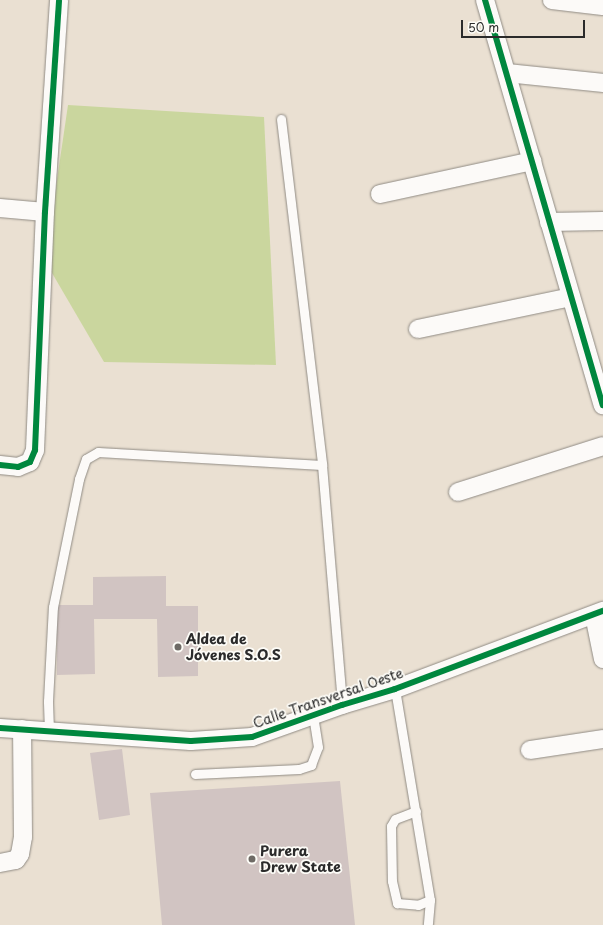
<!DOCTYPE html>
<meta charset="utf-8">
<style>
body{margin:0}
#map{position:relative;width:603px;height:925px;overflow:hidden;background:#eae0d2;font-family:"Playpen Sans",sans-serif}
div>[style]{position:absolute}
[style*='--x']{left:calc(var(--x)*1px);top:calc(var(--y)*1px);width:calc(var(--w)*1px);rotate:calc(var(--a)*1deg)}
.green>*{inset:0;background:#cad69e}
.building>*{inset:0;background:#d1c4c2}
.roads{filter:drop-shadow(0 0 1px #908b84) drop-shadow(0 0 1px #908b84)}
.service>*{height:9px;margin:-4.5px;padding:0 4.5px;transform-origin:4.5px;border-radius:4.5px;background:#fcfaf8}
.minor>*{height:18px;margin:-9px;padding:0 9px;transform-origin:9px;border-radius:9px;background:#fcfaf8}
.cycleway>*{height:6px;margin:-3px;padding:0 3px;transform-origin:3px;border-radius:3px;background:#00873e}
.dots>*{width:11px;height:11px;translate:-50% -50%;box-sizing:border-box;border:2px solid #fdfcf7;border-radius:50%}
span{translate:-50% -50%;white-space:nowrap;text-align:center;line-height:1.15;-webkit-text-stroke:3.5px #fdfcf7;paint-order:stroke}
.poi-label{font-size:14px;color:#2b2b2b;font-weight:700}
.left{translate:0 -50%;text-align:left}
.street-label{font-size:14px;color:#2b2b2b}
.scale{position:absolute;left:461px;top:20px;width:124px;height:18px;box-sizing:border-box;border:2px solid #2b2b2b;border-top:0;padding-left:5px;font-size:12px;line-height:14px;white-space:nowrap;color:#2b2b2b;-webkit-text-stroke:3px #fdfcf7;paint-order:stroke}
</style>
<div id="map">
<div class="green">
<i style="clip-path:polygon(68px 105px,264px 117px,276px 365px,104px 362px,45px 261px)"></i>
</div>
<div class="building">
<i style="clip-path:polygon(166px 576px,166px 606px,198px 606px,198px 676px,158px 677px,157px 619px,94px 619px,95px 674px,57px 675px,57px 605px,93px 605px,93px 577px)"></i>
<i style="clip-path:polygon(122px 749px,130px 815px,99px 820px,90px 753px)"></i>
<i style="clip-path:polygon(340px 781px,355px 925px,162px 925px,150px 793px)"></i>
</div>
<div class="roads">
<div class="service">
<i style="--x:281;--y:119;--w:348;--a:83.2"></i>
<i style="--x:395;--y:689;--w:214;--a:80.6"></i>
<i style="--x:430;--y:900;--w:25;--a:95"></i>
<i style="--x:49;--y:731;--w:30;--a:-92"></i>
<i style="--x:48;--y:701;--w:94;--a:-87"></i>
<i style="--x:53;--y:607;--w:131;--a:-78.5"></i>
<i style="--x:79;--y:479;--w:21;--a:-71"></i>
<i style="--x:86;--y:459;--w:14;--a:-30"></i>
<i style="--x:98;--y:452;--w:224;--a:3.3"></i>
<i style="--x:322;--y:465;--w:241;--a:85.2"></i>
<i style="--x:195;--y:774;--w:104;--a:-2.8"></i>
<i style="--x:299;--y:769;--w:13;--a:-18"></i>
<i style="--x:311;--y:765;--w:19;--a:-69"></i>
<i style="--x:318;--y:747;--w:32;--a:-99"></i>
<i style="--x:416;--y:811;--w:22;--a:159"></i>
<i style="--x:395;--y:819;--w:8;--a:120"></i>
<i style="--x:391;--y:826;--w:55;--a:89"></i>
<i style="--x:392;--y:881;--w:23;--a:77"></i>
<i style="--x:397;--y:903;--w:21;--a:5"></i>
<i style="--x:418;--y:905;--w:13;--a:-23"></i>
</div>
<div class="minor">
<i style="--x:485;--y:0;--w:422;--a:73.8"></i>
<i style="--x:552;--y:0;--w:51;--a:6.7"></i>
<i style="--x:507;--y:73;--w:97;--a:5.9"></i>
<i style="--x:380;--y:194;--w:156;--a:-12.2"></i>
<i style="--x:0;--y:208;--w:45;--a:5.1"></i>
<i style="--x:549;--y:222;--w:54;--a:-1.1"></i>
<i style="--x:418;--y:329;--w:156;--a:-11.8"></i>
<i style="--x:0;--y:465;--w:18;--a:6"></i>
<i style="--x:18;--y:467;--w:13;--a:-23"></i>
<i style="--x:30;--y:462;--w:13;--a:-67"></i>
<i style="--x:35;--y:450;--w:238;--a:-87.6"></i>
<i style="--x:45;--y:212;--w:212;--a:-86.2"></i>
<i style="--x:458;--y:492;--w:152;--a:-17.6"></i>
<i style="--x:594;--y:615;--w:45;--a:78.4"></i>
<i style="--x:0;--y:728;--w:191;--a:3.9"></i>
<i style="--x:191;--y:741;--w:61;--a:-3.8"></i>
<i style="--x:252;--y:737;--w:96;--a:-19.6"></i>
<i style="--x:342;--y:705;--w:55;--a:-16.8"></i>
<i style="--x:395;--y:689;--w:222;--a:-20.6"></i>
<i style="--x:530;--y:750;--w:74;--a:-8.6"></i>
<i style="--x:0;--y:863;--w:16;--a:-11"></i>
<i style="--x:16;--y:860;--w:7;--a:-56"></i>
<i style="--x:20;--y:854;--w:17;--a:-80"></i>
<i style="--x:23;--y:837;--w:108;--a:-90.5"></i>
</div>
</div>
<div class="cycleway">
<i style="--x:485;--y:0;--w:422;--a:73.8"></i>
<i style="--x:0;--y:465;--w:18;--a:6"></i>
<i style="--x:18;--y:467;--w:13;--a:-23"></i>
<i style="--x:30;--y:462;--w:13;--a:-67"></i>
<i style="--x:35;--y:450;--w:238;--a:-87.6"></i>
<i style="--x:45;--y:212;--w:212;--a:-86.2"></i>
<i style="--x:0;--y:728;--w:191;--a:3.9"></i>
<i style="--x:191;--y:741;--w:61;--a:-3.8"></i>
<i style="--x:252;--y:737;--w:96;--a:-19.6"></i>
<i style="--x:342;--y:705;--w:55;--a:-16.8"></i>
<i style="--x:395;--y:689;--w:222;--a:-20.6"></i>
</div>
<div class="dots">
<i style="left:178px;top:647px;background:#6e6a65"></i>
<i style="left:252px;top:859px;background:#6e6a65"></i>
</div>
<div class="poi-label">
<span class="left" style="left:186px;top:647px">Aldea de<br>Jóvenes S.O.S</span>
<span class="left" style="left:260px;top:859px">Purera<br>Drew State</span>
</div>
<div class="street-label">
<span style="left:328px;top:698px;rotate:-19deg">Calle Transversal Oeste</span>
</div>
<div class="scale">50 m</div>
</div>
